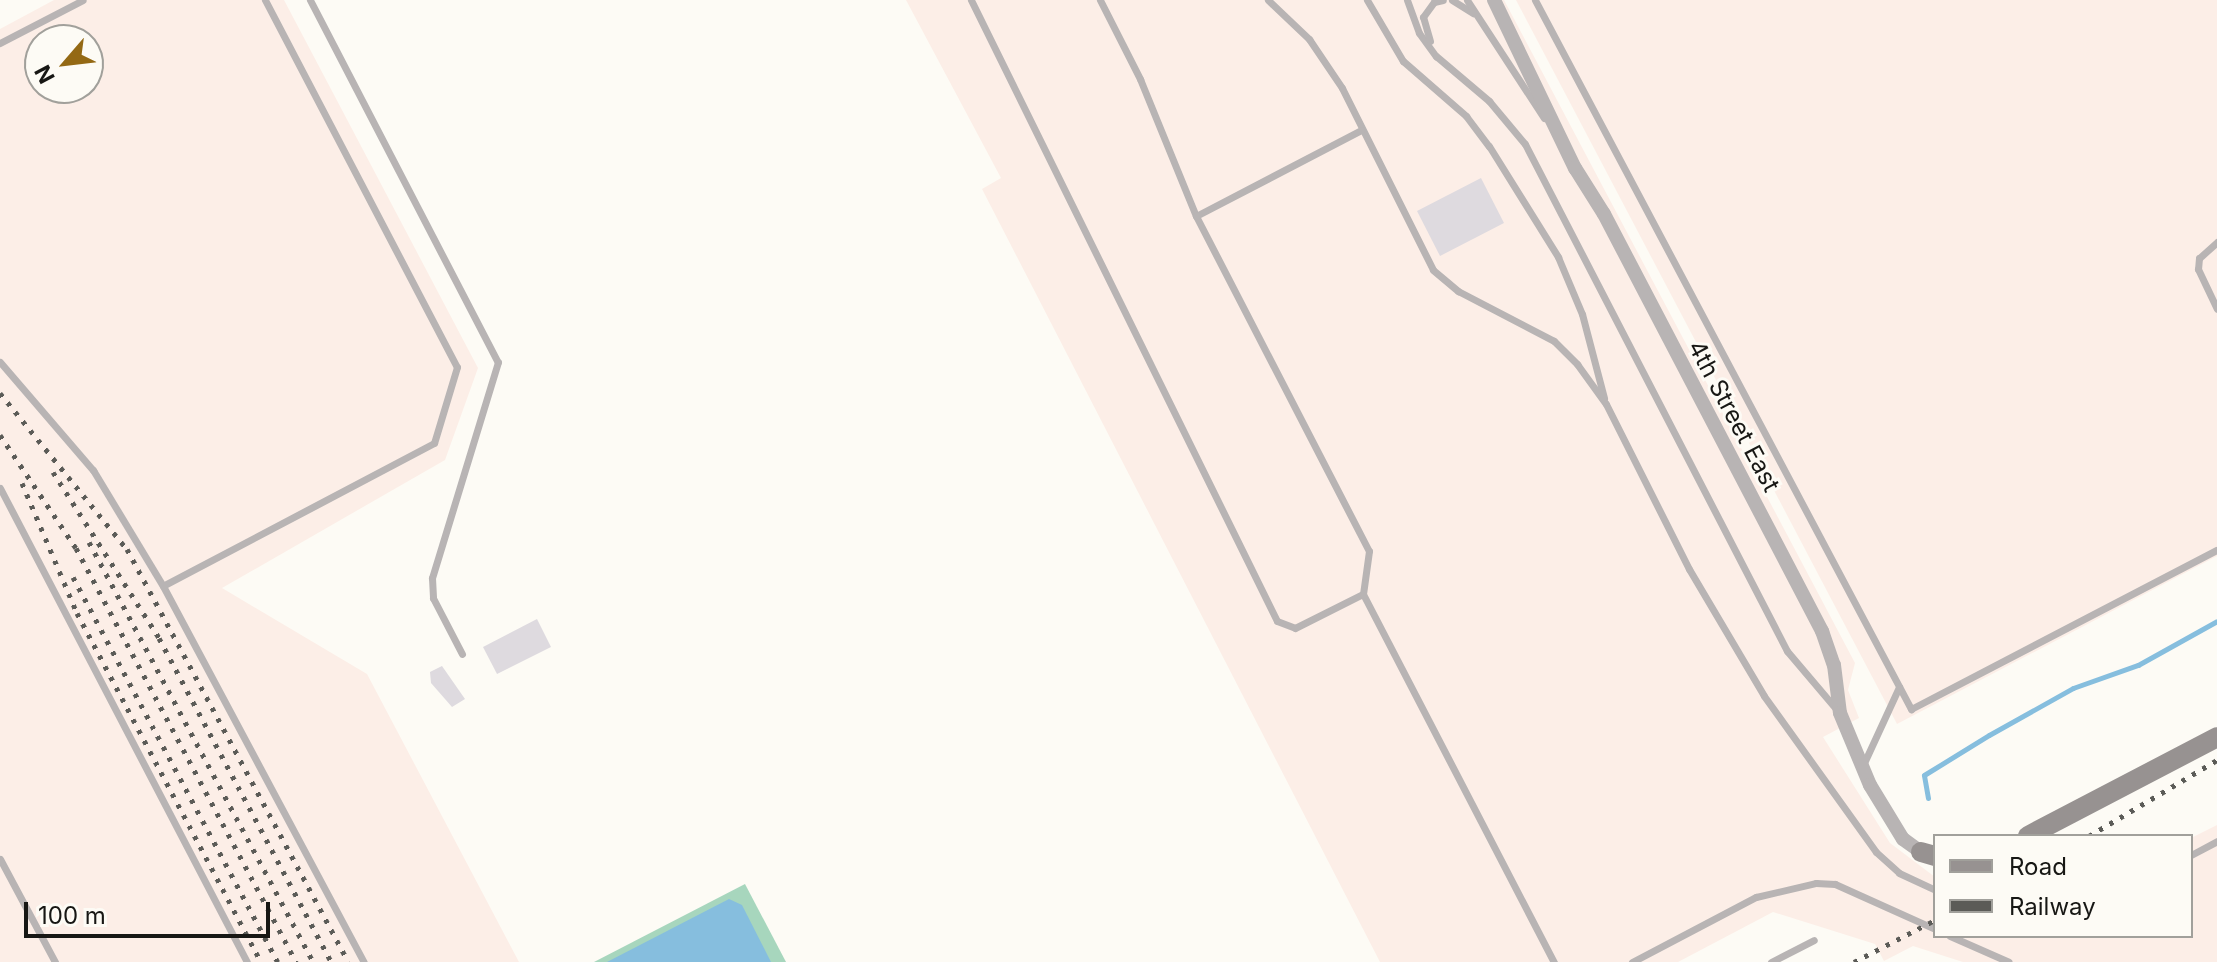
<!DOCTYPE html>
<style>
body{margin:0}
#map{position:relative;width:2217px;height:962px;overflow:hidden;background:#fdfbf5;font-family:Inter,sans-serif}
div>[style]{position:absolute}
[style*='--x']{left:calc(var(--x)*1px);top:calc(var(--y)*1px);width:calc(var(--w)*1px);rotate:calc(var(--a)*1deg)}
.industrial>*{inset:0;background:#fceee7}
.green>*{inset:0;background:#a7d6bd}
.water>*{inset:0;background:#86bede}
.stream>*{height:5px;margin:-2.5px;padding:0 2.5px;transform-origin:2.5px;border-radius:2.5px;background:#86bede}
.building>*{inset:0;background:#dedadf}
.lane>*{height:7px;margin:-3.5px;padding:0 3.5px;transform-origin:3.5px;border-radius:3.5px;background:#b8b4b4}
.street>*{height:14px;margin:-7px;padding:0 7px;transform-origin:7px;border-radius:7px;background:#b8b4b4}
.secondary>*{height:20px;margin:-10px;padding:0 10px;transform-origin:10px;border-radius:10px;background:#979291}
.rail>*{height:5px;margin-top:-2.5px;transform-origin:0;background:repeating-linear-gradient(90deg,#5b5b57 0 4px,transparent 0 12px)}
span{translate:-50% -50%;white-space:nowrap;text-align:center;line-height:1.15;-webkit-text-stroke:6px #fdfbf5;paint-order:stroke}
.street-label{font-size:24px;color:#171714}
.legend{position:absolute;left:1933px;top:834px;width:260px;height:104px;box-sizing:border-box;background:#fdfbf5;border:2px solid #a1a09b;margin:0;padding:10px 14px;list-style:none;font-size:24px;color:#171714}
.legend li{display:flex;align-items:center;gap:16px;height:40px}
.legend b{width:40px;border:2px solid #a1a09b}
.north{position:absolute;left:24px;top:24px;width:80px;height:80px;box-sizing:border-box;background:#fdfbf5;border:2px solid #a1a09b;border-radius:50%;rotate:242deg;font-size:22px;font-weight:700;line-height:32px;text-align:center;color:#171714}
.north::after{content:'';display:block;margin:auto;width:28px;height:36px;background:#946914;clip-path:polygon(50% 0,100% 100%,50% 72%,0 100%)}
.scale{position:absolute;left:24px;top:902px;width:246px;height:36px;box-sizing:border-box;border:4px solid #171714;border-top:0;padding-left:10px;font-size:24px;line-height:28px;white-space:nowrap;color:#171714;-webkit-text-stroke:6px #fdfbf5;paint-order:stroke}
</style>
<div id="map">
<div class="industrial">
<i style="clip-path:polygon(evenodd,54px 0,284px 0,478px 368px,445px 460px,222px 588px,367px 674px,519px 962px,0 962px,0 29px,54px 0,40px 40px,88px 40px,88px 88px,40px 88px,40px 40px)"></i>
<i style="clip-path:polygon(906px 0,1504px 0,1855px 663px,1848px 690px,1859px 718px,1823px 737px,1890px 843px,1935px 877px,1935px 936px,2191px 936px,2191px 838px,2217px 825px,2217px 962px,1963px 962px,1913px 946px,1884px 961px,1875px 944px,1773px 912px,1678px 962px,1380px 962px,982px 189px,1001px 178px)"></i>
<i style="clip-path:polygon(1516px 0,2217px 0,2217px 556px,1897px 724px)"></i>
</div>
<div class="green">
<i style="clip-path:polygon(745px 884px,786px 962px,594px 962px)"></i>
</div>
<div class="water">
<i style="clip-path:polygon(729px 899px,742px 905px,771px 962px,607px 962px)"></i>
</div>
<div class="stream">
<i style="--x:1928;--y:798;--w:23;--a:-100"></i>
<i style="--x:1924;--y:775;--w:76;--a:-31.6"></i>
<i style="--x:1989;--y:735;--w:96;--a:-29.2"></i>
<i style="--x:2073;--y:688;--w:69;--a:-19.5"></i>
<i style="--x:2138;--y:665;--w:90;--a:-29.1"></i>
</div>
<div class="building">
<i style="clip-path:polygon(1481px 178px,1504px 223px,1440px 256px,1417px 211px)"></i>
<i style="clip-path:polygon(537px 619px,551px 647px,497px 674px,483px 647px)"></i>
<i style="clip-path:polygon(442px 666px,465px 699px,452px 707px,431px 683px,430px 672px)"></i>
</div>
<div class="lane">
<i style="--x:265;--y:0;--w:414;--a:62.4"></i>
<i style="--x:457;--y:367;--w:79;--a:106.8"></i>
<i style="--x:434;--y:443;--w:306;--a:152.2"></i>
<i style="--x:163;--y:586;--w:426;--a:61.9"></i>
<i style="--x:310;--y:0;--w:408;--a:62.6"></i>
<i style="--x:498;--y:362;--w:226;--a:107"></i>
<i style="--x:432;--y:578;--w:20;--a:87"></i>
<i style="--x:433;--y:598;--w:63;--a:62.6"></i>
<i style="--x:971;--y:0;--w:692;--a:63.77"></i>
<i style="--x:1277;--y:621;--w:19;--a:21"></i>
<i style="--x:1295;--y:628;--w:76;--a:-26.6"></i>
<i style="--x:1100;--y:0;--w:89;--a:63.1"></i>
<i style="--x:1140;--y:79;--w:148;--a:67.8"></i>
<i style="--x:1196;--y:216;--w:377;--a:62.7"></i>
<i style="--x:1369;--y:551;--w:43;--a:97.9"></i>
<i style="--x:1363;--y:594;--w:415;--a:62.6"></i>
<i style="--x:1268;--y:0;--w:57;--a:43.6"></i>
<i style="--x:1309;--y:39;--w:59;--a:56"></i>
<i style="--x:1342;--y:88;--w:203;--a:63.4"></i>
<i style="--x:1433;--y:270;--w:33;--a:40"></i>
<i style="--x:1458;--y:291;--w:108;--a:27.5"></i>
<i style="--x:1554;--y:341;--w:33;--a:45"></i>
<i style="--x:1577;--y:364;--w:49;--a:54.1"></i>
<i style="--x:1606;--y:404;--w:185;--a:63.3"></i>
<i style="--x:1689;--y:569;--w:147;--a:59.4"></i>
<i style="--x:1764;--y:696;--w:192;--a:54.3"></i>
<i style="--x:1876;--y:852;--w:31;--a:42"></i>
<i style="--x:1899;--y:873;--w:40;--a:25"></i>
<i style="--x:1367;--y:0;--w:71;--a:59.5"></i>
<i style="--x:1403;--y:61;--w:84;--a:41.1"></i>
<i style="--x:1466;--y:116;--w:38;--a:53"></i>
<i style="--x:1489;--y:146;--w:131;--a:58.1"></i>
<i style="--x:1558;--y:257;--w:62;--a:67.2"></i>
<i style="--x:1582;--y:314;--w:87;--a:75.3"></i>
<i style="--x:1407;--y:0;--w:35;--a:70"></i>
<i style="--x:1419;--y:33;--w:29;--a:54"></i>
<i style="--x:1436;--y:56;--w:70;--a:40.3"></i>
<i style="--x:1489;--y:101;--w:56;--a:50.1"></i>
<i style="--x:1525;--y:144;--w:571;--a:62.67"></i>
<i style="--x:1787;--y:651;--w:77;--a:49.7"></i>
<i style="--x:1452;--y:0;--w:25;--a:32"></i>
<i style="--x:1467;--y:0;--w:141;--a:56.9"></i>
<i style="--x:1535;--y:0;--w:803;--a:62.06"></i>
<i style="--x:1911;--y:709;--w:345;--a:-27.5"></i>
<i style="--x:1430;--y:41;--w:25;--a:-106"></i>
<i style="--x:1423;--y:17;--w:19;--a:-54"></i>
<i style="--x:1434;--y:2;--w:9;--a:-13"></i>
<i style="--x:0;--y:43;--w:93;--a:-27.4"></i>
<i style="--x:1196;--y:216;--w:186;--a:-27.5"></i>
<i style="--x:2217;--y:242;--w:24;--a:138"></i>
<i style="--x:2199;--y:258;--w:11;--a:95"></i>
<i style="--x:2198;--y:269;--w:44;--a:64.6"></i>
<i style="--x:0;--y:362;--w:143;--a:49.3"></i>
<i style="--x:93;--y:470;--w:135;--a:58.9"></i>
<i style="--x:0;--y:488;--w:534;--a:62.48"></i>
<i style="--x:1864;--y:763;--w:84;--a:-65.3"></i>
<i style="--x:2191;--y:855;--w:30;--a:-28"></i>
<i style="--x:0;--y:859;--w:117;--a:61.9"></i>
<i style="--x:1950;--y:936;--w:64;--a:23.8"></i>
<i style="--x:1632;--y:962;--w:140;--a:-27.7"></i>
<i style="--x:1756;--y:897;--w:62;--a:-13.1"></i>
<i style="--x:1816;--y:883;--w:19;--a:3"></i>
<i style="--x:1835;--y:884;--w:110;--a:24.2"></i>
<i style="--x:1771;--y:962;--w:48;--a:-27.1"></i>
</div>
<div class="street">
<i style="--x:1494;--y:0;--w:187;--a:64.3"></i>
<i style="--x:1575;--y:168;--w:54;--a:57.8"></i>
<i style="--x:1604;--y:214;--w:471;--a:62.4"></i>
<i style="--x:1822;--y:631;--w:36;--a:71"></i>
<i style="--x:1834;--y:665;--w:48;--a:82.9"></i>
<i style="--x:1840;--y:713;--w:78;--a:67.4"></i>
<i style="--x:1870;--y:785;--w:63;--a:58.6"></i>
<i style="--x:1903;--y:839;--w:22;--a:36"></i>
</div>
<div class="secondary">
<i style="--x:2028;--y:836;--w:213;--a:-27.6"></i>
<i style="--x:1921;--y:852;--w:15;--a:16"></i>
</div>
<div class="rail">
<i style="--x:0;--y:393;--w:201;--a:50.9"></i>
<i style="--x:127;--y:549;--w:468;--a:61.8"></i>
<i style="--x:0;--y:435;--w:136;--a:56.1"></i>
<i style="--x:76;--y:548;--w:469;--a:62"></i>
<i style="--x:53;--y:472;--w:197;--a:57.4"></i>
<i style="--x:159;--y:638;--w:367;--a:62"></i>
<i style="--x:22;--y:483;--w:141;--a:67.1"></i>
<i style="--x:77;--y:613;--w:395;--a:62.2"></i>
<i style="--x:89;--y:542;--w:476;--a:61.9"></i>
<i style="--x:73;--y:577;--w:436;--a:62"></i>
<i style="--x:2089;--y:836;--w:149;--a:-30.7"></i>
<i style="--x:1854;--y:962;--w:91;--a:-27.4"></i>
</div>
<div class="street-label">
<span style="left:1734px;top:416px;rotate:62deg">4th Street East</span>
</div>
<ul class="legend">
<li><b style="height:10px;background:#979291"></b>Road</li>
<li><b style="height:10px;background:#5b5b57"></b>Railway</li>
</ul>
<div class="north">N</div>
<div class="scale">100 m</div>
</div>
